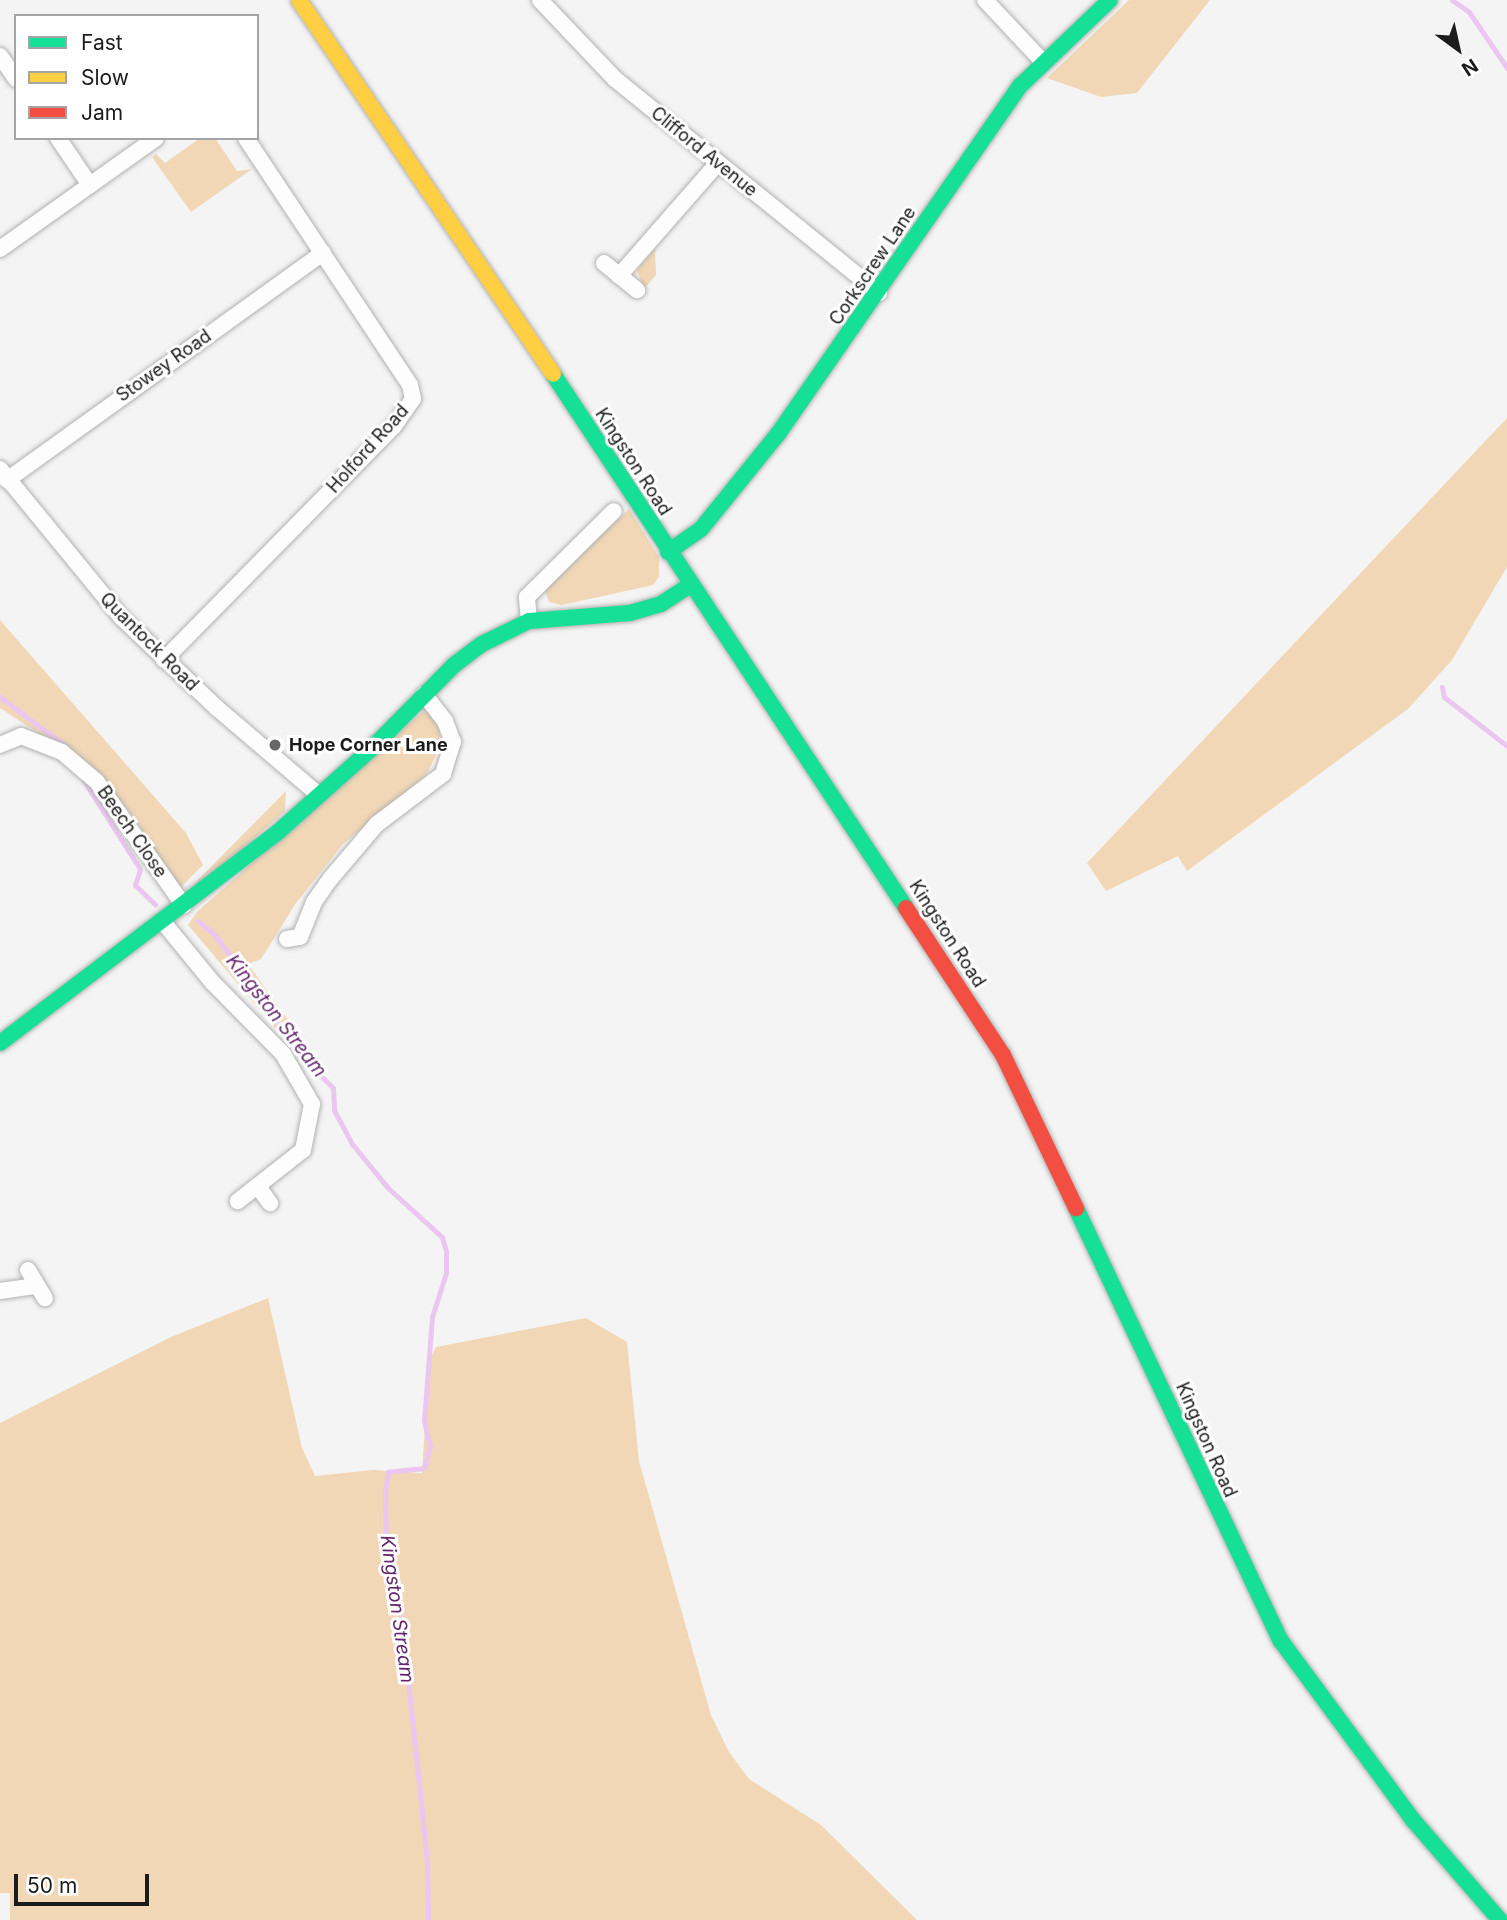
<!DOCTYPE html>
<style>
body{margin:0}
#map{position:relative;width:1507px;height:1920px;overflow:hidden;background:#f5f4f4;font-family:Inter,sans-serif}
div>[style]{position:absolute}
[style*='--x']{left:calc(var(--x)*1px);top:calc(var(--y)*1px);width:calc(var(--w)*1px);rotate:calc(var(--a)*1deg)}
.green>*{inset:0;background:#f1d7b5}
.stream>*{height:5px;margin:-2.5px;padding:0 2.5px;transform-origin:2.5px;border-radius:2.5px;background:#ebc6f0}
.roads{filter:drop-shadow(0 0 2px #b2b1b1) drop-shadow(0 0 2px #b2b1b1)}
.street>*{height:16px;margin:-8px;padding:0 8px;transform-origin:8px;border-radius:8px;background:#fefdfd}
.fast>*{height:16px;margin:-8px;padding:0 8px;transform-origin:8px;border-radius:8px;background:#16e098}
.slow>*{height:16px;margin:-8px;padding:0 8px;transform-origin:8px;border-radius:8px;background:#ffcf43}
.jam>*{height:16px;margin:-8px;padding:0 8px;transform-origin:8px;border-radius:8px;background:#f24e42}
.dots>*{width:19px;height:19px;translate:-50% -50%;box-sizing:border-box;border:4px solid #fff;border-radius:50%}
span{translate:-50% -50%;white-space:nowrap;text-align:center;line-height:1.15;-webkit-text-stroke:6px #fff;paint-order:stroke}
.street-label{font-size:18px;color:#1c1b1b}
.poi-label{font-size:18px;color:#1c1b1b;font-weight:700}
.left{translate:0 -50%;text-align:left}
.water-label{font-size:19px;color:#64276d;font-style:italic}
.legend{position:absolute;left:14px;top:14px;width:245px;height:126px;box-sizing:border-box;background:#fff;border:2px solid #a4a4a4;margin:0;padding:9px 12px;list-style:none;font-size:21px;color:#1c1b1b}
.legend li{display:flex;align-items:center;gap:14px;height:35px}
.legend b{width:35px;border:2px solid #a4a4a4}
.north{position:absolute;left:1423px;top:14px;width:70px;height:70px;-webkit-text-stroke:5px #fff;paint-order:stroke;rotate:147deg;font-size:19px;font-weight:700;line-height:28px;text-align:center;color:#1c1b1b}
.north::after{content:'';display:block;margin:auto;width:24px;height:32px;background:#1c1b1b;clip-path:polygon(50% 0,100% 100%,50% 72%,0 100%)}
.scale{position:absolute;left:14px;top:1874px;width:135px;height:32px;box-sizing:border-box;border:4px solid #1c1b1b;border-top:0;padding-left:9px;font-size:21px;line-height:24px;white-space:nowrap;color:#1c1b1b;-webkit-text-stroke:5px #fff;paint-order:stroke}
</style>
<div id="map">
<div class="green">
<i style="clip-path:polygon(1129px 0,1210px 0,1137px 93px,1101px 97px,1047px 78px)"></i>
<i style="clip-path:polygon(200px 138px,215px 138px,237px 171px,252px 169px,191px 212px,152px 157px,156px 154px,165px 163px)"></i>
<i style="clip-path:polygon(655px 248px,656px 275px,644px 289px,637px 270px)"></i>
<i style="clip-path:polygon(1507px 418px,1507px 567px,1452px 660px,1408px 709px,1187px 871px,1178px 856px,1106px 891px,1087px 863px)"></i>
<i style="clip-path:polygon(629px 509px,659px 557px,659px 577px,653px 585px,562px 605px,549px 602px,544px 587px)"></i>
<i style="clip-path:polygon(0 620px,186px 833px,203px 865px,178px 890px,136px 820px,96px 771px,0 708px)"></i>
<i style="clip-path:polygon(426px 709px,438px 726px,442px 742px,427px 774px,343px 844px,296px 903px,261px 959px,248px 964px,309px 1049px,300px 1057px,188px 925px,197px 912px)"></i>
<i style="clip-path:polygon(286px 791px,285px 811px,204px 882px,194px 884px)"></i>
<i style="clip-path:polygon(268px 1298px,302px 1448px,315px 1476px,373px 1470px,422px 1473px,429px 1362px,436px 1347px,586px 1318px,627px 1342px,639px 1461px,711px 1715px,729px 1752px,749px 1779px,821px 1825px,917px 1920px,10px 1920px,10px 1893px,0 1893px,0 1423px,171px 1337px)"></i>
</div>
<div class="stream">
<i style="--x:1452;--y:0;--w:21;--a:35"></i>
<i style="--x:1469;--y:12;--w:68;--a:55.8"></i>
<i style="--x:1442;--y:687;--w:10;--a:79"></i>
<i style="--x:1444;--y:697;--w:80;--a:37.9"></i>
<i style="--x:0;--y:697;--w:84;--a:36.7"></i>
<i style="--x:84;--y:781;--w:104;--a:57.5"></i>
<i style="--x:140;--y:869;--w:17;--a:107"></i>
<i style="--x:135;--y:885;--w:28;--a:44"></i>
<i style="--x:198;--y:921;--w:22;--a:39"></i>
<i style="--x:215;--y:935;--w:148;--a:54.4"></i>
<i style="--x:301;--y:1055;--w:46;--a:45.9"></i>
<i style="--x:333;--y:1088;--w:22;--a:87"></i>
<i style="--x:334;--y:1110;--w:40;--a:62"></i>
<i style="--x:353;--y:1145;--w:55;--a:50.9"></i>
<i style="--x:388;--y:1188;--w:73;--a:42.2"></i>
<i style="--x:442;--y:1237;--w:15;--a:74"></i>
<i style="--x:446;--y:1251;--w:22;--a:90"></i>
<i style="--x:446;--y:1273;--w:46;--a:107.7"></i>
<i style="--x:432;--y:1317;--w:104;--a:94.4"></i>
<i style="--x:424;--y:1421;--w:26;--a:77"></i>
<i style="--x:430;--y:1446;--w:23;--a:105"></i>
<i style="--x:424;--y:1468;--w:36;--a:174"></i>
<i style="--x:388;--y:1472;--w:18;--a:99"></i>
<i style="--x:385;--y:1490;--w:60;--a:89"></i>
<i style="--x:386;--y:1550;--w:75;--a:77.6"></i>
<i style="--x:402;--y:1623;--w:239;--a:84"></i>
<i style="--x:427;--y:1861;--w:59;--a:89"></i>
</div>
<div class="roads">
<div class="street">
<i style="--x:540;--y:0;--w:109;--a:46.5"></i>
<i style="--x:615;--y:79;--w:340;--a:39"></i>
<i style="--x:985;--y:0;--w:85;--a:46.9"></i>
<i style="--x:0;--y:56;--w:28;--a:55"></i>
<i style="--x:58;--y:138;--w:57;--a:55.8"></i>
<i style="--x:0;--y:249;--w:191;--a:-35.4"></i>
<i style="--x:604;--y:263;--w:43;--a:39.3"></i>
<i style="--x:619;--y:276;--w:149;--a:-48.8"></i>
<i style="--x:0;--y:469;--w:191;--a:50.7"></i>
<i style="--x:121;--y:617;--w:132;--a:43.5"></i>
<i style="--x:217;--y:708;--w:134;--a:40.5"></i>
<i style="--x:7;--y:480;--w:389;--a:-35.7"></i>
<i style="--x:529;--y:621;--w:24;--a:-95"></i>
<i style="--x:527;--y:597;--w:122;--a:-44.7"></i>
<i style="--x:164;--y:660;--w:328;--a:-45.5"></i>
<i style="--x:394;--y:426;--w:33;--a:-55"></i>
<i style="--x:413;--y:399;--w:14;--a:-102"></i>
<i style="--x:410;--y:385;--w:296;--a:-123.6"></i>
<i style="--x:0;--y:745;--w:23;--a:-23"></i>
<i style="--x:21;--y:736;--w:44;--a:21.3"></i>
<i style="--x:62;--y:752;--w:46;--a:40.6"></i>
<i style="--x:97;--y:782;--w:151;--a:54.9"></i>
<i style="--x:163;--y:922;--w:79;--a:50.7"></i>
<i style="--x:213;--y:983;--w:100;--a:45.4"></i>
<i style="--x:283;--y:1054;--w:58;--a:59.9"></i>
<i style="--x:312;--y:1104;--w:47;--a:101.1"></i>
<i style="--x:303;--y:1150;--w:83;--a:141.9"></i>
<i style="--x:287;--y:939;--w:13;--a:-9"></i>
<i style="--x:300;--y:937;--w:38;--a:-68"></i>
<i style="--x:314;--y:902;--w:29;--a:-55"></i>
<i style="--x:331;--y:878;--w:71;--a:-49.6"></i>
<i style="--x:377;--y:824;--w:83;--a:-37.1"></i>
<i style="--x:443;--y:774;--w:34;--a:-73"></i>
<i style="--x:453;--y:742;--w:22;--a:-111"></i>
<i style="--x:445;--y:721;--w:34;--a:-128"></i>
<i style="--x:259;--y:1188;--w:19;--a:54"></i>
<i style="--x:28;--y:1270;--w:33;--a:59"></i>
<i style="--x:0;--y:1291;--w:37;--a:-8"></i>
</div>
<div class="fast">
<i style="--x:553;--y:374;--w:640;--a:56.53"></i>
<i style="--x:668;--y:552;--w:40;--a:-34.9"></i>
<i style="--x:701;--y:529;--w:122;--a:-51"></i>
<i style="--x:778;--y:434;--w:424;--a:-55.2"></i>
<i style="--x:1020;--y:86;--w:124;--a:-43.7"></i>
<i style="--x:0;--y:1043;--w:348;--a:-37.2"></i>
<i style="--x:277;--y:833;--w:126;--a:-41.8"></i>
<i style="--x:371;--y:749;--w:118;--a:-45.3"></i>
<i style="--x:454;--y:665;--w:35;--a:-37"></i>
<i style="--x:482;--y:644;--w:52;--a:-26.1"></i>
<i style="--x:529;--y:621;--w:101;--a:-4.5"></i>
<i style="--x:630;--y:613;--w:32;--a:-16"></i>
<i style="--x:661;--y:604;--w:35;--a:-33"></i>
<i style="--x:1076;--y:1208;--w:479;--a:64.7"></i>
<i style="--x:1281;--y:1641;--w:222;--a:53.6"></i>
<i style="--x:1413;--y:1820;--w:133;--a:49"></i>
</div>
<div class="slow">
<i style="--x:299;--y:0;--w:452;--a:55.8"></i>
</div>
<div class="jam">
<i style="--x:906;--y:908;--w:176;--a:56.6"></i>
<i style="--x:1003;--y:1055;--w:170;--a:64.5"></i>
</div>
</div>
<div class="dots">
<i style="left:275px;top:745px;background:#686767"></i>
</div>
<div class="street-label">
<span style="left:704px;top:152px;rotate:39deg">Clifford Avenue</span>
<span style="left:873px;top:266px;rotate:-56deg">Corkscrew Lane</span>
<span style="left:164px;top:366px;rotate:-35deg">Stowey Road</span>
<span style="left:368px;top:449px;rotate:-48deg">Holford Road</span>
<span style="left:633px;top:462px;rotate:57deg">Kingston Road</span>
<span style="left:149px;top:642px;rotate:45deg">Quantock Road</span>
<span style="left:132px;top:832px;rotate:55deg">Beech Close</span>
<span style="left:947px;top:934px;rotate:57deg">Kingston Road</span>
<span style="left:1206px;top:1440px;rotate:66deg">Kingston Road</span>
</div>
<div class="poi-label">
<span class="left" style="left:289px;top:745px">Hope Corner Lane</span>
</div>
<div class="water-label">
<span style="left:276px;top:1016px;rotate:52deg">Kingston Stream</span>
<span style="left:397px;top:1609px;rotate:82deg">Kingston Stream</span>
</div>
<ul class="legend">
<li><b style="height:9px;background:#16e098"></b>Fast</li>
<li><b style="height:9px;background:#ffcf43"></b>Slow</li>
<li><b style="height:9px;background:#f24e42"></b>Jam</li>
</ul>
<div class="north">N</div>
<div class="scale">50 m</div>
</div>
